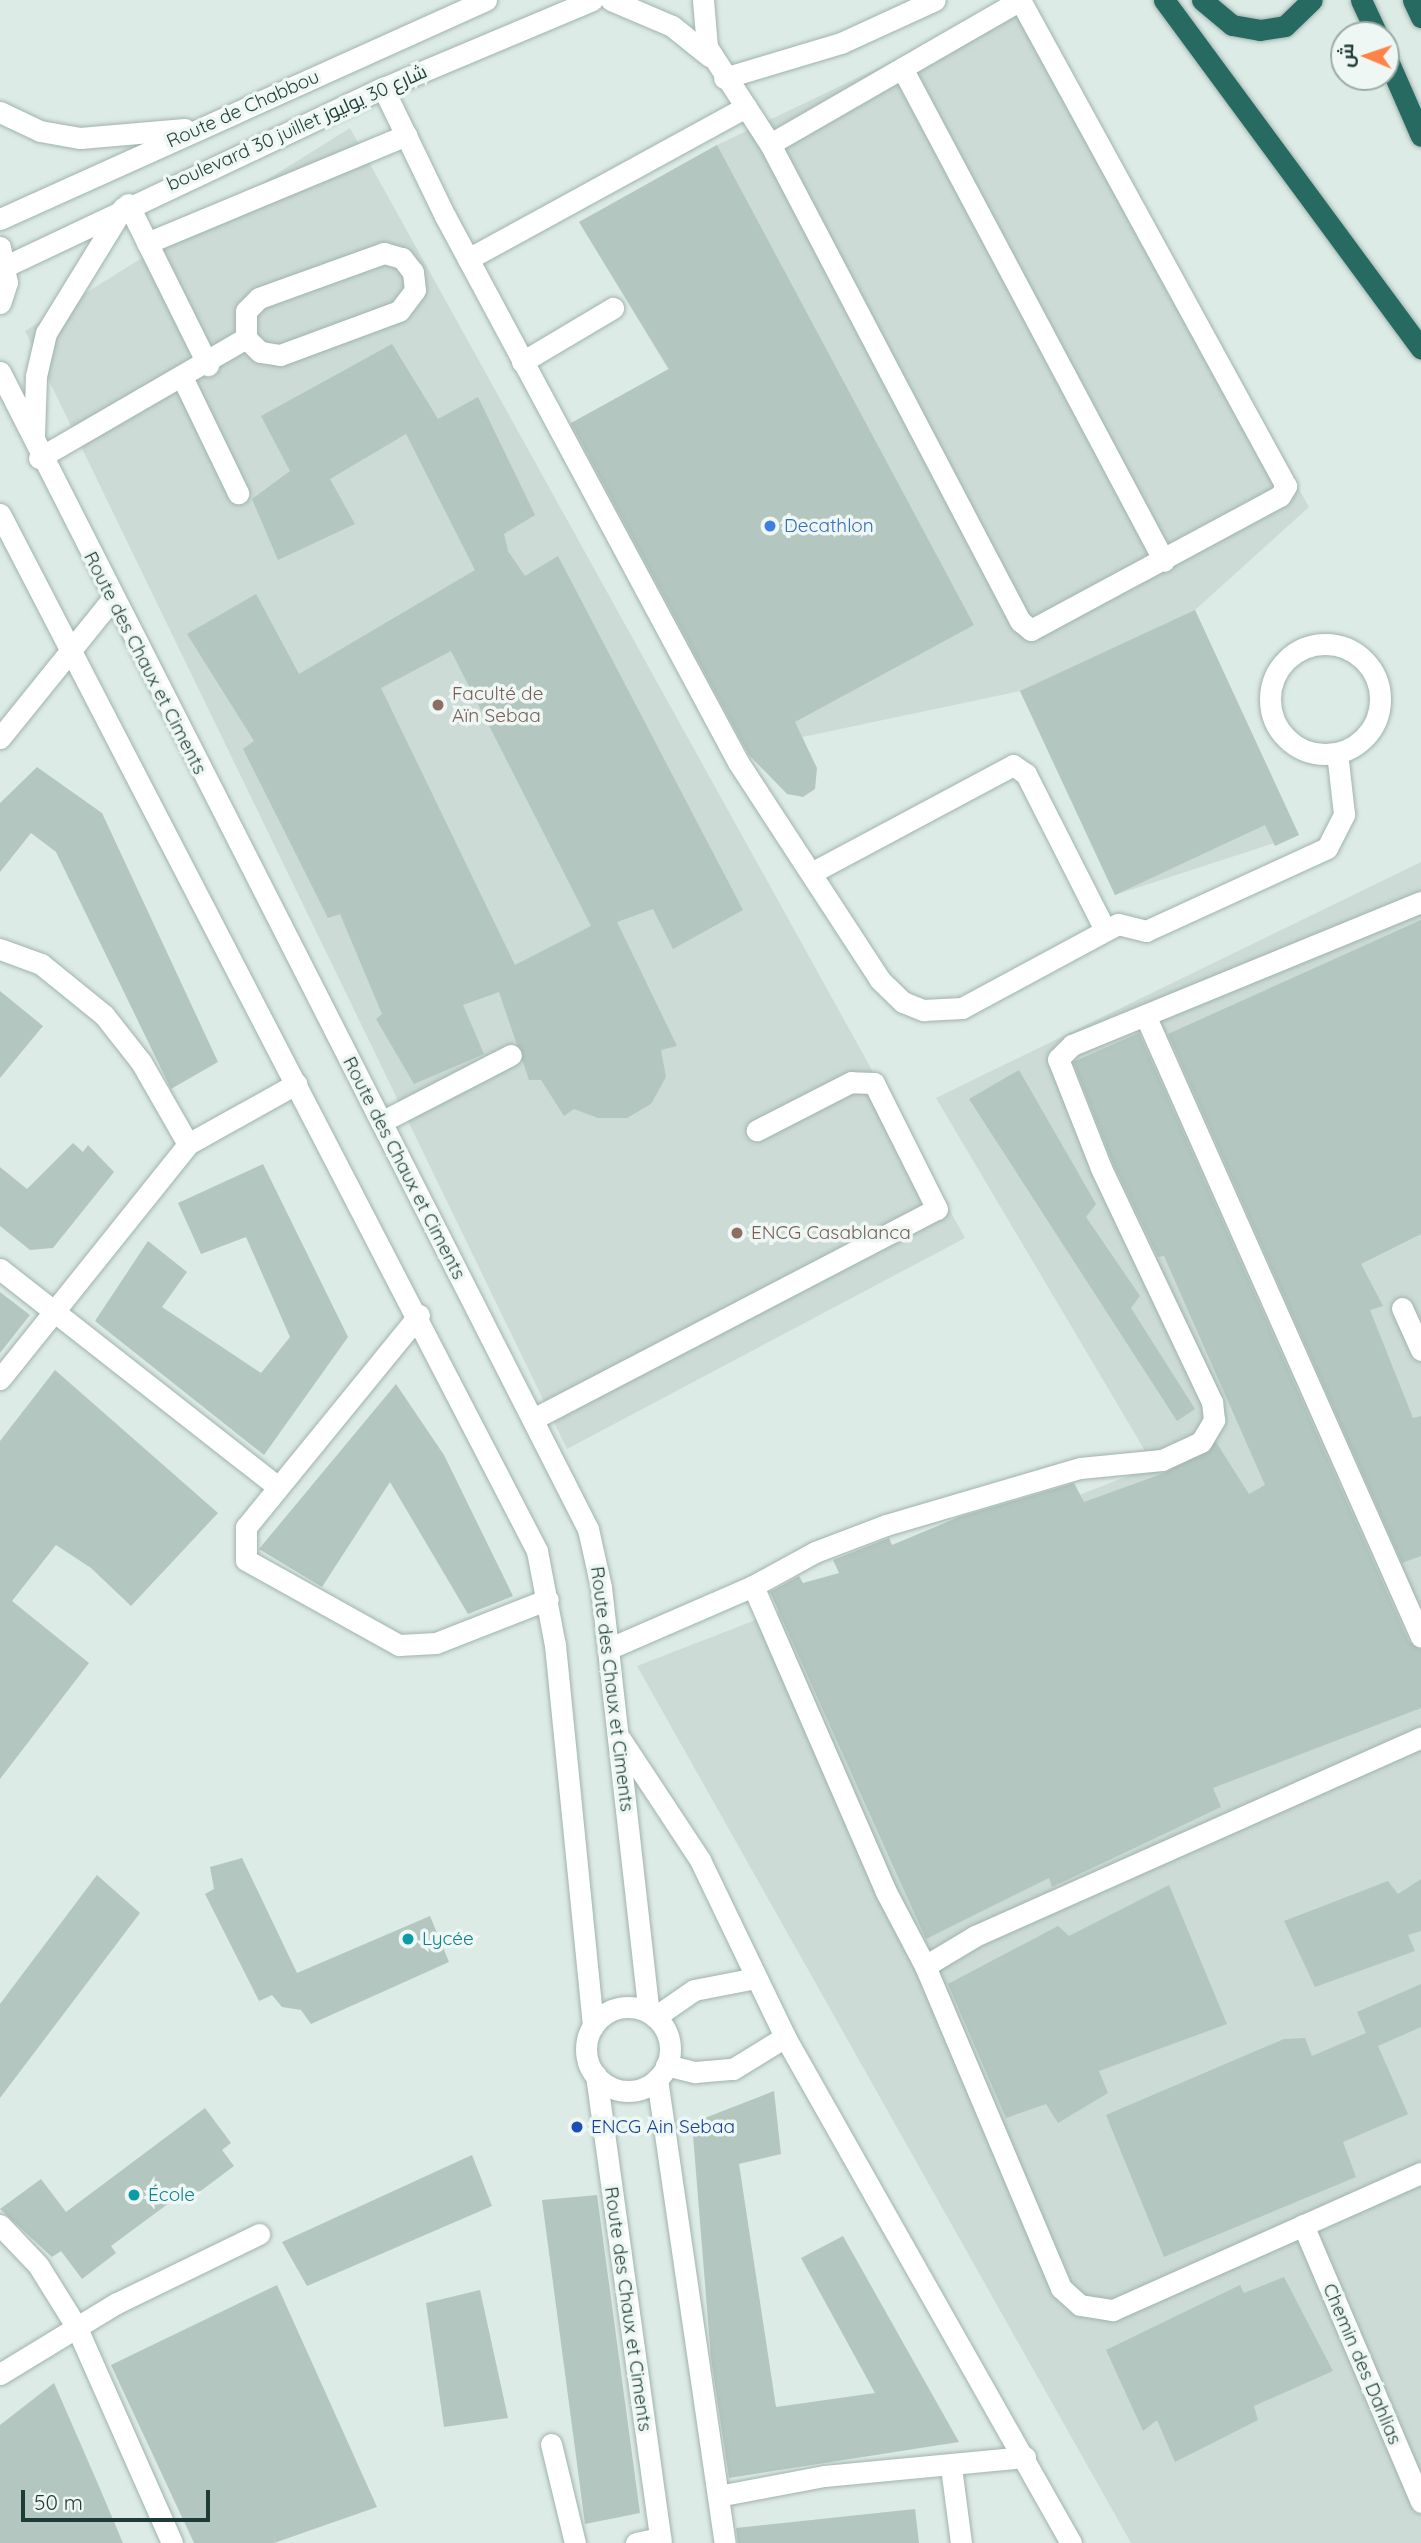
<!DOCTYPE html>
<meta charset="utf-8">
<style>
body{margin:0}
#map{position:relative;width:1421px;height:2543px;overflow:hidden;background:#ddebe6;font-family:Quicksand,Cairo,sans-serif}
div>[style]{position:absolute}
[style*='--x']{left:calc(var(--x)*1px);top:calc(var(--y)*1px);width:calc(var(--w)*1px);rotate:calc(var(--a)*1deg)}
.built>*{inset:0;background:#ccdbd5}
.building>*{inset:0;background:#b3c6bf}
.roads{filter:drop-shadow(0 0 2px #a0b3ae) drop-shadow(0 0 2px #a0b3ae)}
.minor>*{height:21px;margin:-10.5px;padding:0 10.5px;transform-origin:10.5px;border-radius:10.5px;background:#fff}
.minor>.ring{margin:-10.5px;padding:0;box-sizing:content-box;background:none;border:21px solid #fff;border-radius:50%}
.highway>*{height:21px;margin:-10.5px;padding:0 10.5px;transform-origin:10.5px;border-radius:10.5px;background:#276a61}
.dots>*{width:19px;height:19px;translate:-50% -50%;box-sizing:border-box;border:4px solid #eef7f3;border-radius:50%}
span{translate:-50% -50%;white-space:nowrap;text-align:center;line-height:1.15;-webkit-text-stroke:7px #eef7f3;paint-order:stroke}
.street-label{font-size:19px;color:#1e3b36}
.shop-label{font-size:19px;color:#366cbe}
.left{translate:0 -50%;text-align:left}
.education-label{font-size:19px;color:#785e54}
.culture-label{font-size:19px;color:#0d838f}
.transit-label{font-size:19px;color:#164399}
.north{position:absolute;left:1330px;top:21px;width:70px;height:70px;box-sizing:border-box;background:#eef7f3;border:2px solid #9baca7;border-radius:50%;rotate:272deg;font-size:19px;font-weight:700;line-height:28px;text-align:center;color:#1e3b36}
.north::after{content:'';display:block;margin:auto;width:24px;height:32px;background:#fd8349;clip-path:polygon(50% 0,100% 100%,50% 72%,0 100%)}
.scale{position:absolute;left:21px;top:2490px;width:189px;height:32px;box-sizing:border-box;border:4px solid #1e3b36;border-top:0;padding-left:9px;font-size:21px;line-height:24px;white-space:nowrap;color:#1e3b36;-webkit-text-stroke:5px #eef7f3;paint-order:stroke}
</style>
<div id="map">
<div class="built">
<i style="clip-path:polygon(1020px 0,1309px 507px,1195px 610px,1299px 835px,1115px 895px,1020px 691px,745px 749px,565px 427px,668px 369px,579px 222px,717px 145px)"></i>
<i style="clip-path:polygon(350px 128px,965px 1238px,567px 1449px,25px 331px)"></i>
<i style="clip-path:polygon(1421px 862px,1421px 2543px,1131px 2543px,637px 1666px,1154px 1466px,936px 1098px)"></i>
</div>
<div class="building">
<i style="clip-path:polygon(717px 145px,974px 625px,795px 722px,817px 768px,815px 789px,803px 797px,787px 794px,749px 755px,571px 423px,669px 369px,579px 222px)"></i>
<i style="clip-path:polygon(evenodd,392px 344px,438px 419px,478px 397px,535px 515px,504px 534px,508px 551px,525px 576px,558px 556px,743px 910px,673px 949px,653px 909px,617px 922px,677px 1046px,661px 1050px,666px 1077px,651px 1104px,627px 1118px,598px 1118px,574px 1109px,564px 1116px,541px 1080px,529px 1080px,499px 992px,463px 1005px,484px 1054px,414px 1084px,376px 1019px,382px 1014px,340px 914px,328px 918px,243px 749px,254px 741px,187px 634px,256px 594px,299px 674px,475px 570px,406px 434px,330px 479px,355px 524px,278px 560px,252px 499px,290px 471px,261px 416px,392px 344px,451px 651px,591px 926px,515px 965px,381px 688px,451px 651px)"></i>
<i style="clip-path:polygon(1195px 610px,1299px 835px,1275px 846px,1265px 825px,1115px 895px,1020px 691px)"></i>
<i style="clip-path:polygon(37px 767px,102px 813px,218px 1062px,171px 1089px,56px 852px,31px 833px,0 872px,0 803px)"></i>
<i style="clip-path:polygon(1421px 920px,1421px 1234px,1361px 1264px,1383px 1306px,1370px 1310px,1413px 1418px,1421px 1416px,1421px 1556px,1402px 1563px,1168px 1034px)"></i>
<i style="clip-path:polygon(0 991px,43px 1026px,0 1078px)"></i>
<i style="clip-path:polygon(1139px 1033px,1409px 1642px,1421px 1650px,1421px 1708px,1213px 1788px,1221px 1807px,1052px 1887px,1049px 1878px,926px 1939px,770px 1592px,799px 1576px,803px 1583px,839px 1573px,833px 1560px,889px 1538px,892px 1545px,959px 1517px,1074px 1483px,1084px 1502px,1167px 1472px,1216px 1442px,1249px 1494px,1265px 1485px,1164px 1256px,1158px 1257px,1113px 1163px,1073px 1062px)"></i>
<i style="clip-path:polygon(1019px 1070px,1096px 1204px,1086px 1217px,1140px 1296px,1131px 1308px,1195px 1409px,1177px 1421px,969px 1099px)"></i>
<i style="clip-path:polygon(73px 1143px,83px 1152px,88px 1145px,114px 1172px,53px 1248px,30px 1250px,0 1226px,0 1167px,27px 1189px)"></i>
<i style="clip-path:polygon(263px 1164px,348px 1337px,264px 1455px,95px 1321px,148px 1241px,187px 1272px,162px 1307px,261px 1373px,290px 1337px,246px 1237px,201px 1254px,178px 1203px)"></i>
<i style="clip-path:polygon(0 1292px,30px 1315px,0 1353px)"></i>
<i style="clip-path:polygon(55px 1370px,218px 1513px,131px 1606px,91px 1568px,56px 1545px,12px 1601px,89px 1663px,0 1779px,0 1441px)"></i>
<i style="clip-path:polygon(396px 1384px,444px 1455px,513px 1596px,468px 1614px,390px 1482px,322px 1587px,259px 1549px)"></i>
<i style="clip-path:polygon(242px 1858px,297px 1973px,430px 1916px,449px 1962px,311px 2024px,301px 2010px,282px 2007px,272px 1995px,259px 2001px,205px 1894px,214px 1889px,210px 1867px)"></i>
<i style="clip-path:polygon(97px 1875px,140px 1913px,0 2098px,0 2004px)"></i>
<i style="clip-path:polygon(1421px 1879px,1421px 1931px,1408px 1935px,1415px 1951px,1315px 1987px,1284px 1921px,1388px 1881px,1398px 1894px)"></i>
<i style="clip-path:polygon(1169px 1885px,1227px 2024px,1099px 2071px,1108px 2093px,1058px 2123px,1046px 2104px,1006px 2118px,948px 1984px,1058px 1926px,1069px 1936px)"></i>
<i style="clip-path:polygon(1421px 1984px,1421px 2027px,1378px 2046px,1408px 2114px,1343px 2142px,1356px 2177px,1164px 2257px,1106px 2115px,1284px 2039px,1305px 2038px,1312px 2056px,1366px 2033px,1357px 2012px)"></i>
<i style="clip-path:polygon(774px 2091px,781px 2154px,739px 2164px,776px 2407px,875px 2393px,801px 2258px,843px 2236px,959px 2442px,729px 2478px,711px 2358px,692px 2123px)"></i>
<i style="clip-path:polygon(205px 2108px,231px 2143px,222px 2150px,234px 2166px,190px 2199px,184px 2192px,111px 2246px,116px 2253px,82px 2279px,61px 2251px,52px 2257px,0 2209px,41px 2179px,66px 2212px)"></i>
<i style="clip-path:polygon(472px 2155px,492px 2206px,307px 2286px,282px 2242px)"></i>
<i style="clip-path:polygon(597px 2195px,640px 2513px,585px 2524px,542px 2200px)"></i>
<i style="clip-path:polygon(1284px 2277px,1333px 2371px,1254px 2406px,1258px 2420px,1175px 2462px,1157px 2420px,1143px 2431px,1106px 2350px,1240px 2285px,1244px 2293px)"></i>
<i style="clip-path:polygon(277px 2285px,377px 2507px,274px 2543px,194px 2543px,111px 2365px)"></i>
<i style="clip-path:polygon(480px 2290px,508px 2418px,444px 2427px,426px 2303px)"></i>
<i style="clip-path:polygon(54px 2383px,95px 2477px,123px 2543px,0 2543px,0 2425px)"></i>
<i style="clip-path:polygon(915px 2509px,919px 2543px,738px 2543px,736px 2528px)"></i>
</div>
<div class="roads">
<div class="minor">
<i style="--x:611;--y:0;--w:66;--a:23.1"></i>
<i style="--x:672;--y:26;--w:48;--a:39"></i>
<i style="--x:703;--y:0;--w:47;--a:85.1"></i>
<i style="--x:707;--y:47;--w:116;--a:57"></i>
<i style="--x:770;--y:144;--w:539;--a:62.34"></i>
<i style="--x:1020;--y:621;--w:14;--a:39"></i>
<i style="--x:1031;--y:630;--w:283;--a:-28.3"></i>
<i style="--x:1280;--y:496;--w:12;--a:-59"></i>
<i style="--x:1286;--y:486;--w:554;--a:-118.69"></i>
<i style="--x:902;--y:68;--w:558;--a:62.01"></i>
<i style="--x:724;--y:78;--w:122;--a:-16.7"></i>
<i style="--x:841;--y:43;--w:103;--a:-24.6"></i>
<i style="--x:383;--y:88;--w:142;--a:64.2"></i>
<i style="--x:445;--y:216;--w:620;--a:61.78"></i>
<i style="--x:738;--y:762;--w:260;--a:56.9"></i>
<i style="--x:880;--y:980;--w:32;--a:44"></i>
<i style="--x:903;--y:1002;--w:22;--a:22"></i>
<i style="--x:923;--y:1010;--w:39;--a:-3"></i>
<i style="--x:962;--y:1008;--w:177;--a:-28.3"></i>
<i style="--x:1118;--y:924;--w:29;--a:14"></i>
<i style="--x:1146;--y:931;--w:199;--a:-24.6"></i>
<i style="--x:1327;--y:848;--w:38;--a:-63"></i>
<i style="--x:1344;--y:814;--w:61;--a:-96.5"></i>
<i style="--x:0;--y:112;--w:44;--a:25.4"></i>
<i style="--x:40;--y:131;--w:41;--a:9.9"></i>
<i style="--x:80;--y:138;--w:105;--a:-4.9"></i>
<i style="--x:770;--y:144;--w:289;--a:-29.9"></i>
<i style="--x:128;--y:204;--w:180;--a:63.6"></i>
<i style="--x:0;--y:219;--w:533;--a:-24.26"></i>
<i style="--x:147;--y:243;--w:281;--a:-22.6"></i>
<i style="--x:0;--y:247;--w:36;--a:79"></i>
<i style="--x:7;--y:282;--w:22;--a:108"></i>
<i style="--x:384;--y:253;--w:19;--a:16"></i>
<i style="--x:402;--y:258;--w:18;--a:52"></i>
<i style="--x:413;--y:272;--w:18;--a:84"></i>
<i style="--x:415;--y:290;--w:26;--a:127"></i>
<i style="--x:399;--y:311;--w:127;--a:159.7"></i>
<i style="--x:280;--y:355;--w:20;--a:-171"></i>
<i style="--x:260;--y:352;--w:20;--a:-135"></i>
<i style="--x:246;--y:338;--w:27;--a:-90"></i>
<i style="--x:246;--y:311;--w:18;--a:-45"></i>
<i style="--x:259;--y:298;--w:133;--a:-19.8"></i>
<i style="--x:468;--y:259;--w:317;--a:-28.7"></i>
<i style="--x:6;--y:266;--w:417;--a:-25.3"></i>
<i style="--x:383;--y:88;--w:227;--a:-22.8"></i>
<i style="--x:522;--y:362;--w:106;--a:-30.7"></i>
<i style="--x:0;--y:372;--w:1298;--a:63.06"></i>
<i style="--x:588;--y:1529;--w:59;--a:77.4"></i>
<i style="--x:601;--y:1587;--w:428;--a:83.6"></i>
<i style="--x:183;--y:379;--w:127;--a:64.2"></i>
<i style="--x:34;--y:436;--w:60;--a:-88.1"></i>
<i style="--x:36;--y:376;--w:44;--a:-76.9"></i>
<i style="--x:46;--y:333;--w:147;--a:-58.4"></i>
<i style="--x:39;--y:458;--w:239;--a:-30.1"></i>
<i style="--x:0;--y:514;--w:1168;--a:62.62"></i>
<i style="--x:537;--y:1551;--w:96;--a:79.2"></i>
<i style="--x:555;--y:1645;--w:383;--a:84.3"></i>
<i class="ring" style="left:1270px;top:644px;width:89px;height:89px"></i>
<i style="--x:0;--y:738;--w:180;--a:-51.1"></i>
<i style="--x:813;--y:872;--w:227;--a:-28.1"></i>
<i style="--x:1013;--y:765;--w:16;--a:35"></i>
<i style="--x:1026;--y:774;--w:175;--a:63.1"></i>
<i style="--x:0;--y:949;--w:44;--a:20.1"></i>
<i style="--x:41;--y:964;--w:81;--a:39"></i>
<i style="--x:104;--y:1015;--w:60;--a:51.8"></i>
<i style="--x:141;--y:1062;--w:95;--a:60.2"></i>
<i style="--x:1145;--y:1015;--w:680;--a:66.07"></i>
<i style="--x:381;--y:1122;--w:146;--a:-27.3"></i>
<i style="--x:0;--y:1269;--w:353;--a:38.1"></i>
<i style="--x:1402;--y:1308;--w:46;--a:65.7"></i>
<i style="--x:419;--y:1315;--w:274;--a:129.2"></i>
<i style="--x:246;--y:1527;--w:33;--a:90"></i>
<i style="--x:246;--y:1560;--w:175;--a:29.1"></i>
<i style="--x:399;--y:1645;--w:37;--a:-3"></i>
<i style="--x:436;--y:1643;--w:120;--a:-21.4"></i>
<i style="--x:0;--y:1379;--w:301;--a:-51.3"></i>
<i style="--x:188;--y:1144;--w:124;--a:-29.1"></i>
<i style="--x:533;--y:1419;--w:455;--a:-27.5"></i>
<i style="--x:937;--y:1209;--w:141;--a:-116.6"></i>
<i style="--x:874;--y:1083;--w:23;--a:-178"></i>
<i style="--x:851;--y:1082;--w:106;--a:152.9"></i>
<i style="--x:753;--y:1586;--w:71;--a:-28.7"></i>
<i style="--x:815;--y:1552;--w:76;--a:-20.8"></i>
<i style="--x:886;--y:1525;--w:202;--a:-16.4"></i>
<i style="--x:1080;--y:1468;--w:82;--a:-5.6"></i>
<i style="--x:1162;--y:1460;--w:43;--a:-24.8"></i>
<i style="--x:1201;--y:1442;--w:26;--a:-59"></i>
<i style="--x:1214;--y:1420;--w:18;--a:-96"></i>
<i style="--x:1212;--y:1402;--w:259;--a:-115.4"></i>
<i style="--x:1101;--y:1168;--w:117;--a:-111.5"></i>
<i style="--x:1058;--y:1059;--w:20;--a:-45"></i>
<i style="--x:1072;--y:1045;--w:377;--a:-22.3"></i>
<i style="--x:608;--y:1649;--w:158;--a:-23.5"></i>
<i style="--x:753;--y:1586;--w:334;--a:66.5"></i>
<i style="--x:886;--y:1892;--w:84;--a:62.2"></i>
<i style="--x:925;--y:1966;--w:350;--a:67.1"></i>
<i style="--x:1061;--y:2288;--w:25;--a:42"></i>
<i style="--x:1080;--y:2305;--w:33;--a:9"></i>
<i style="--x:1113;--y:2310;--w:337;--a:-24"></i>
<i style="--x:621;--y:1740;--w:144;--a:56.6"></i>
<i style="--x:700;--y:1860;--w:196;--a:64.3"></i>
<i style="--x:785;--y:2037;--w:581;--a:60.52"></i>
<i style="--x:925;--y:1966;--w:58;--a:-31"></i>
<i style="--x:975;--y:1936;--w:488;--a:-24"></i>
<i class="ring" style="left:586px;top:2007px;width:63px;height:63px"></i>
<i style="--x:655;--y:2017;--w:47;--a:-34.7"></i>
<i style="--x:694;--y:1990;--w:63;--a:-11"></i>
<i style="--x:666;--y:2065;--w:30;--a:14"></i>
<i style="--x:695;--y:2072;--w:38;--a:-5"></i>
<i style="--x:733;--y:2069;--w:61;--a:-31.6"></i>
<i style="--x:596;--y:2075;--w:472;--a:82.1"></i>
<i style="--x:657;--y:2079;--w:469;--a:81.7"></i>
<i style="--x:0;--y:2225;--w:55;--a:46.5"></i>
<i style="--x:38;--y:2265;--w:72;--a:58.1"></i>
<i style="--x:76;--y:2326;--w:237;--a:66.1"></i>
<i style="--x:1303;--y:2225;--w:301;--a:66.9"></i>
<i style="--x:0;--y:2374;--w:137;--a:-31.3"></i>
<i style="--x:117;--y:2303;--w:158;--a:-25.9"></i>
<i style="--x:551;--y:2444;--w:102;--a:76.4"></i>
<i style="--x:951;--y:2467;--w:77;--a:82.5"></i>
<i style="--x:718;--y:2496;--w:108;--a:-10.7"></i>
<i style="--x:824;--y:2476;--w:202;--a:-5.4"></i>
<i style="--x:636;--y:2543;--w:25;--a:-12"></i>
</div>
<div class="highway">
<i style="--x:1164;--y:0;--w:433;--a:53.6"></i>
<i style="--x:1202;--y:0;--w:39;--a:40"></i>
<i style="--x:1232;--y:25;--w:28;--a:10"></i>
<i style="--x:1260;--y:30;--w:25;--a:-9"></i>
<i style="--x:1285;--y:26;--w:37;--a:-44"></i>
<i style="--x:1361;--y:0;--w:38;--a:65"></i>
<i style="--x:1413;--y:0;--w:19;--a:65"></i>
<i style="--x:1386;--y:56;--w:87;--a:66.4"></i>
</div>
</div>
<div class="dots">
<i style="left:770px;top:526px;background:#3f7fe0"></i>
<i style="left:438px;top:705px;background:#8d6e63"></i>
<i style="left:737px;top:1233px;background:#8d6e63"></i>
<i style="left:408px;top:1939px;background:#0f9aa8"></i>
<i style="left:577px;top:2127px;background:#1a4fb4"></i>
<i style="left:134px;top:2195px;background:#0f9aa8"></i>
</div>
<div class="street-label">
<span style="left:243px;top:109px;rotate:-24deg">Route de Chabbou</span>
<span style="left:297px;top:128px;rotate:-24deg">boulevard 30 juillet شارع 30 يوليوز</span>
<span style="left:145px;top:663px;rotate:63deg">Route des Chaux et Ciments</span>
<span style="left:404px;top:1168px;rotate:63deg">Route des Chaux et Ciments</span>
<span style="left:612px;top:1689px;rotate:83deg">Route des Chaux et Ciments</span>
<span style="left:628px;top:2309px;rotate:82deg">Route des Chaux et Ciments</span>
<span style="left:1362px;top:2364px;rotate:67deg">Chemin des Dahlias</span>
</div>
<div class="shop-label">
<span class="left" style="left:784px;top:526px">Decathlon</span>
</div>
<div class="education-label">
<span class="left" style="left:452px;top:705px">Faculté de<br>Aïn Sebaa</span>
<span class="left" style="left:751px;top:1233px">ENCG Casablanca</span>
</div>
<div class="culture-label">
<span class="left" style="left:422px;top:1939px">Lycée</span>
<span class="left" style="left:148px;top:2195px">École</span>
</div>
<div class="transit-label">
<span class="left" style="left:591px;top:2127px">ENCG Ain Sebaa</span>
</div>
<div class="north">ش</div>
<div class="scale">50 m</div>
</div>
